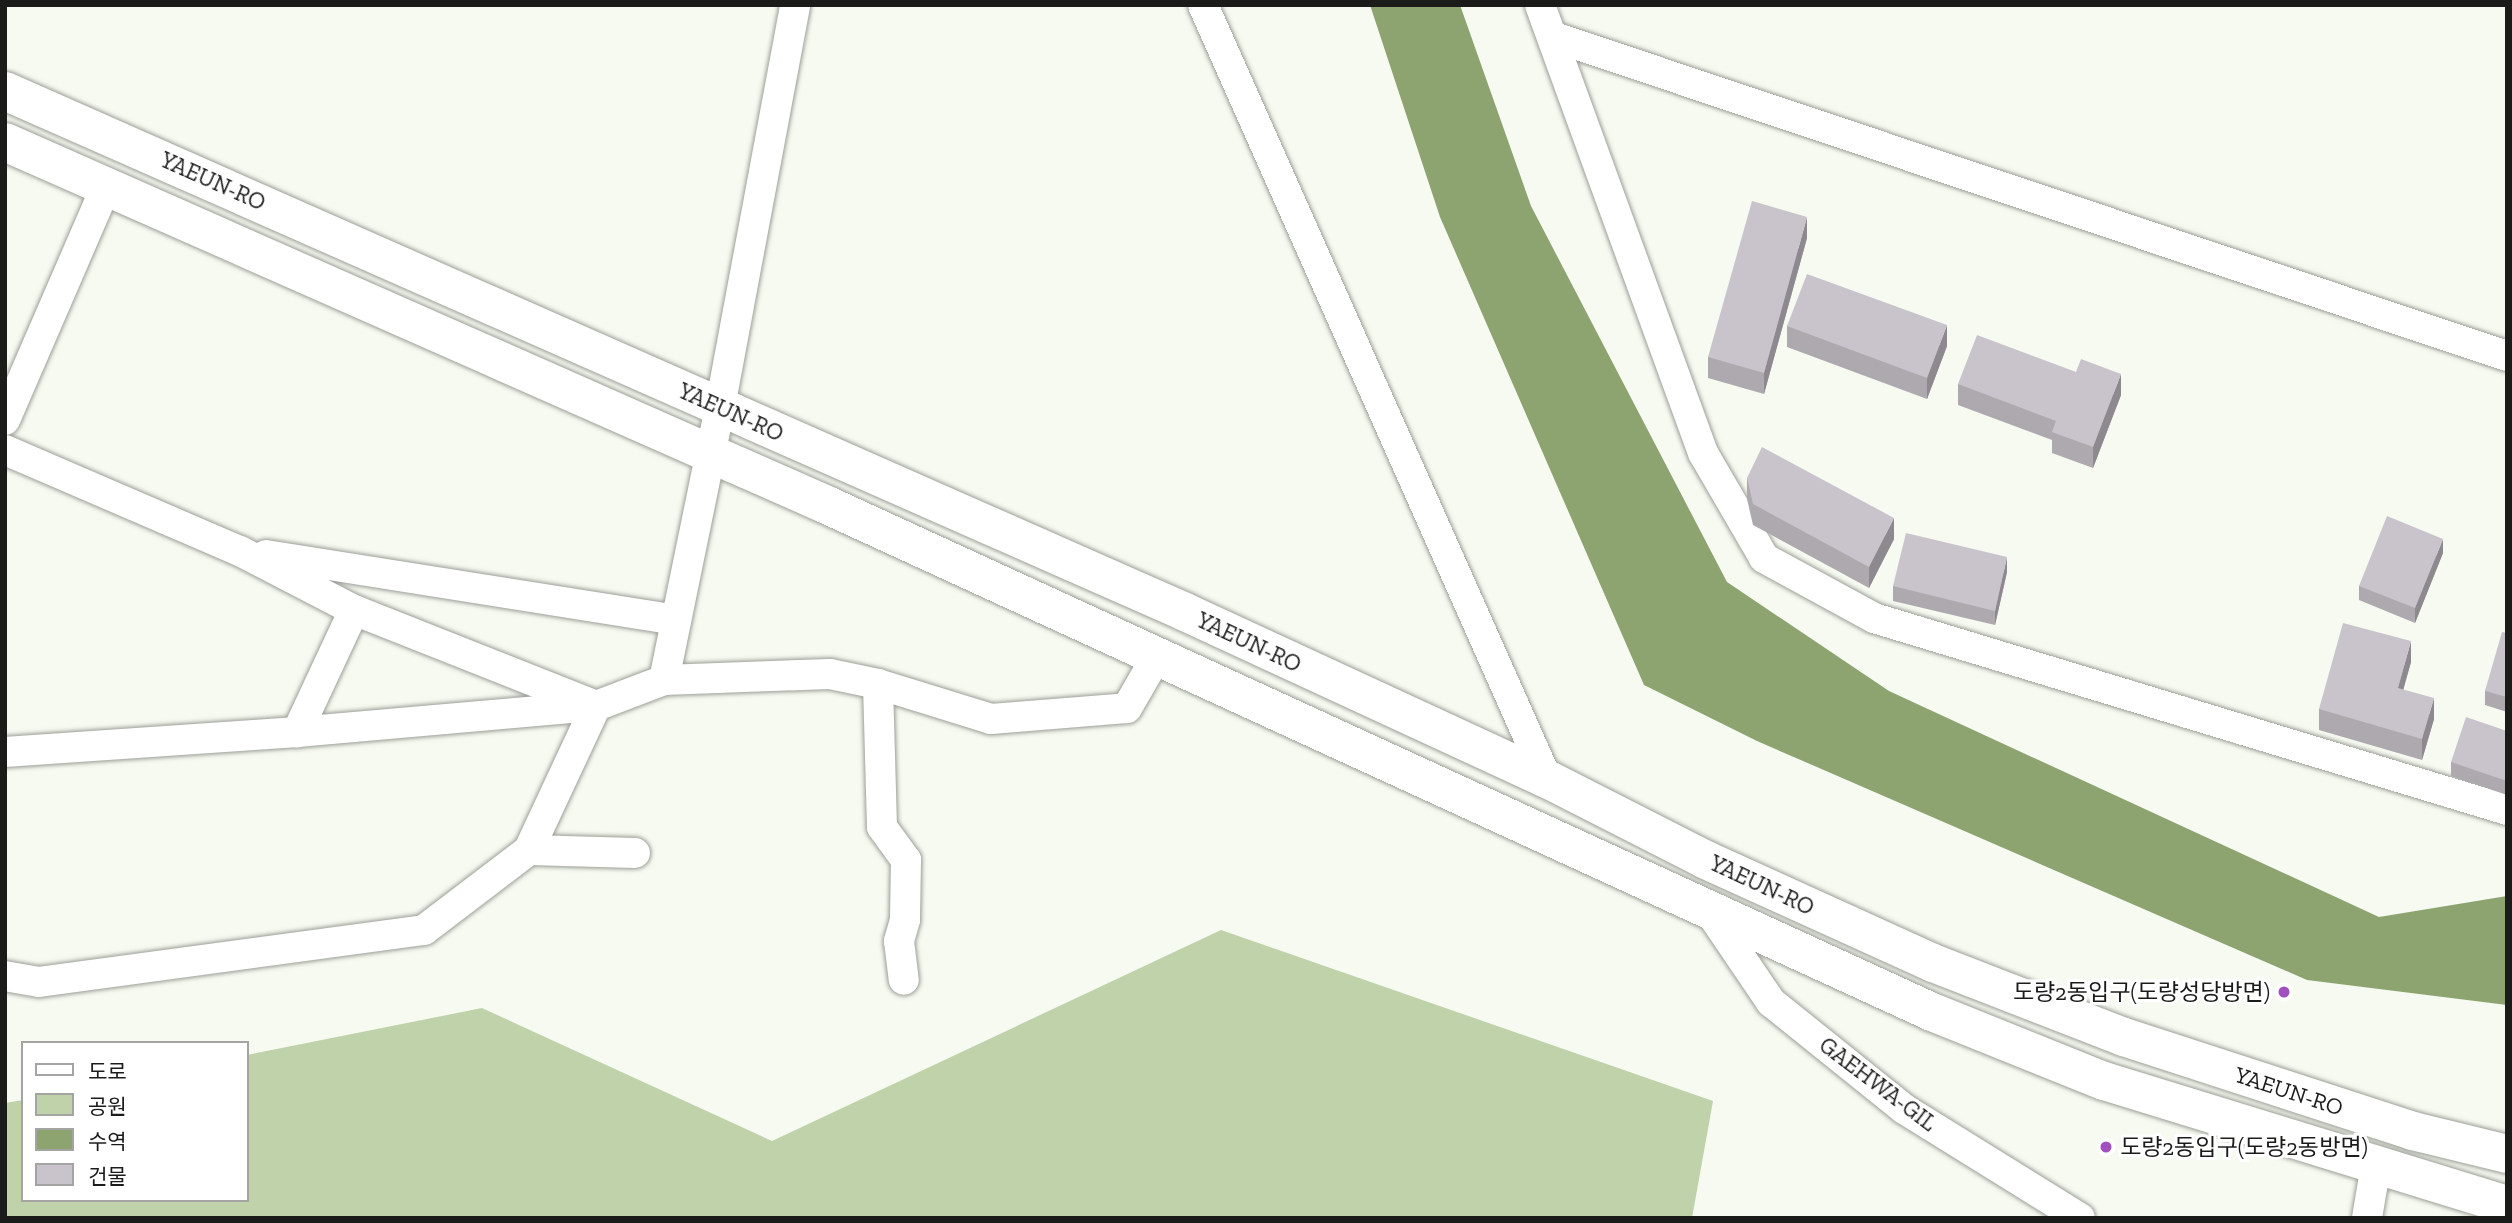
<!DOCTYPE html>
<meta charset="utf-8">
<style>
body{margin:0}
#map{position:relative;width:2512px;height:1223px;overflow:hidden;background:#f6faf1;font-family:"Zilla Slab","Noto Sans KR",serif}
div>[style]{position:absolute}
[style*='--x']{left:calc(var(--x)*1px);top:calc(var(--y)*1px);width:calc(var(--w)*1px);rotate:calc(var(--a)*1deg)}
.green>*{inset:0;background:#bfd2aa}
.water>*{inset:0;background:#8da471}
.roads{filter:drop-shadow(0 0 2px #9b9f97) drop-shadow(0 0 2px #9b9f97)}
.street>*{height:30px;margin:-15px;padding:0 15px;transform-origin:15px;border-radius:15px;background:#fff}
.secondary>*{height:38px;margin:-19px;padding:0 19px;transform-origin:19px;border-radius:19px;background:#fff}
.wall>*{inset:0;background:#ada9af}
.shaded-wall>*{inset:0;background:#8d898f}
.building>*{inset:0;background:#c9c4cc}
.dots>*{width:19px;height:19px;translate:-50% -50%;box-sizing:border-box;border:4px solid #fff;border-radius:50%}
span{translate:-50% -50%;white-space:nowrap;text-align:center;line-height:1.15;-webkit-text-stroke:6px #fff;paint-order:stroke}
.street-label{font-size:23px;color:#1b1c19}
.poi-label{font-size:23px;color:#1b1c19}
.right{translate:-100% -50%;text-align:right}
.left{translate:0 -50%;text-align:left}
.frame{position:absolute;inset:0;border:7px solid #1b1c19;pointer-events:none}
.legend{position:absolute;left:21px;top:1041px;width:228px;height:161px;box-sizing:border-box;background:#fff;border:2px solid #a4a4a3;margin:0;padding:9px 12px;list-style:none;font-size:21px;color:#1b1c19}
.legend li{display:flex;align-items:center;gap:14px;height:35px}
.legend b{width:35px;border:2px solid #a4a4a3}
</style>
<div id="map">
<div class="green">
<i style="clip-path:polygon(1221px 930px,1713px 1101px,1692px 1218px,5px 1218px,5px 1103px,23px 1100px,23px 1200px,247px 1200px,247px 1055px,482px 1008px,772px 1141px)"></i>
</div>
<div class="water">
<i style="clip-path:polygon(1370px 5px,1460px 5px,1531px 206px,1727px 582px,1889px 691px,2379px 917px,2507px 896px,2507px 1005px,2307px 980px,1757px 741px,1644px 685px,1440px 217px)"></i>
</div>
<div class="roads">
<div class="street">
<i style="--x:1203;--y:5;--w:847;--a:66.04"></i>
<i style="--x:1540;--y:5;--w:477;--a:70"></i>
<i style="--x:1703;--y:453;--w:121;--a:59.8"></i>
<i style="--x:1764;--y:558;--w:125;--a:28.6"></i>
<i style="--x:1874;--y:618;--w:661;--a:16.87"></i>
<i style="--x:1554;--y:37;--w:1005;--a:18.51"></i>
<i style="--x:5;--y:420;--w:254;--a:-66.6"></i>
<i style="--x:5;--y:450;--w:256;--a:23.3"></i>
<i style="--x:240;--y:551;--w:128;--a:27.4"></i>
<i style="--x:354;--y:610;--w:260;--a:21.6"></i>
<i style="--x:596;--y:706;--w:159;--a:115"></i>
<i style="--x:529;--y:850;--w:132;--a:142.7"></i>
<i style="--x:424;--y:930;--w:388;--a:172.3"></i>
<i style="--x:39;--y:982;--w:35;--a:-170"></i>
<i style="--x:266;--y:555;--w:415;--a:9"></i>
<i style="--x:354;--y:610;--w:135;--a:115"></i>
<i style="--x:297;--y:732;--w:300;--a:-5"></i>
<i style="--x:596;--y:706;--w:73;--a:-20.9"></i>
<i style="--x:664;--y:680;--w:166;--a:-2.1"></i>
<i style="--x:830;--y:674;--w:49;--a:11.8"></i>
<i style="--x:878;--y:684;--w:118;--a:17.2"></i>
<i style="--x:991;--y:719;--w:136;--a:-4.6"></i>
<i style="--x:1127;--y:708;--w:60;--a:-60"></i>
<i style="--x:664;--y:680;--w:279;--a:-78.4"></i>
<i style="--x:720;--y:407;--w:409;--a:-79.4"></i>
<i style="--x:878;--y:684;--w:143;--a:88.4"></i>
<i style="--x:882;--y:827;--w:41;--a:54"></i>
<i style="--x:906;--y:860;--w:60;--a:91"></i>
<i style="--x:905;--y:920;--w:22;--a:106"></i>
<i style="--x:899;--y:941;--w:39;--a:83"></i>
<i style="--x:5;--y:752;--w:293;--a:-3.9"></i>
<i style="--x:529;--y:850;--w:106;--a:1.6"></i>
<i style="--x:1710;--y:912;--w:109;--a:55.9"></i>
<i style="--x:1771;--y:1002;--w:171;--a:38.8"></i>
<i style="--x:1904;--y:1109;--w:207;--a:31.8"></i>
<i style="--x:2367;--y:1218;--w:54;--a:-80.4"></i>
</div>
<div class="secondary">
<i style="--x:5;--y:91;--w:1290;--a:23.82"></i>
<i style="--x:1185;--y:612;--w:399;--a:24.8"></i>
<i style="--x:1547;--y:779;--w:178;--a:27"></i>
<i style="--x:1706;--y:860;--w:249;--a:24.4"></i>
<i style="--x:1933;--y:963;--w:205;--a:21.2"></i>
<i style="--x:2124;--y:1037;--w:304;--a:18"></i>
<i style="--x:2413;--y:1131;--w:97;--a:13.7"></i>
<i style="--x:5;--y:142;--w:899;--a:23.83"></i>
<i style="--x:827;--y:505;--w:1216;--a:24.65"></i>
<i style="--x:1932;--y:1012;--w:185;--a:21.9"></i>
<i style="--x:2104;--y:1081;--w:422;--a:17.1"></i>
</div>
</div>
<div class="wall">
<i style="clip-path:polygon(1807px 238px,1764px 394px,1708px 378px,1708px 357px)"></i>
<i style="clip-path:polygon(1787px 326px,1947px 346px,1927px 399px,1787px 347px)"></i>
<i style="clip-path:polygon(1958px 384px,2121px 395px,2093px 468px,2052px 453px,2052px 440px,1958px 405px)"></i>
<i style="clip-path:polygon(1747px 478px,1894px 539px,1869px 588px,1753px 525px,1747px 499px)"></i>
<i style="clip-path:polygon(2443px 553px,2415px 623px,2359px 600px,2359px 586px)"></i>
<i style="clip-path:polygon(2007px 572px,1995px 625px,1893px 601px,1893px 586px)"></i>
<i style="clip-path:polygon(2507px 633px,2507px 712px,2485px 705px,2485px 691px)"></i>
<i style="clip-path:polygon(2411px 662px,2403px 689px,2434px 719px,2422px 760px,2319px 730px,2319px 709px)"></i>
<i style="clip-path:polygon(2507px 731px,2507px 795px,2451px 776px,2451px 762px)"></i>
</div>
<div class="shaded-wall">
<i style="clip-path:polygon(1807px 217px,1807px 238px,1764px 394px,1764px 373px)"></i>
<i style="clip-path:polygon(1947px 325px,1947px 346px,1927px 399px,1927px 378px)"></i>
<i style="clip-path:polygon(2121px 374px,2121px 395px,2093px 468px,2093px 447px)"></i>
<i style="clip-path:polygon(1894px 518px,1894px 539px,1869px 588px,1869px 567px)"></i>
<i style="clip-path:polygon(2443px 539px,2443px 553px,2415px 623px,2415px 608px)"></i>
<i style="clip-path:polygon(2007px 557px,2007px 572px,1995px 625px,1995px 611px)"></i>
<i style="clip-path:polygon(2411px 641px,2411px 662px,2398px 709px,2398px 688px)"></i>
<i style="clip-path:polygon(2434px 698px,2434px 719px,2422px 760px,2422px 739px)"></i>
</div>
<div class="building">
<i style="clip-path:polygon(1752px 201px,1807px 217px,1764px 373px,1708px 357px)"></i>
<i style="clip-path:polygon(1807px 274px,1947px 325px,1927px 378px,1787px 326px)"></i>
<i style="clip-path:polygon(1977px 335px,2076px 372px,2081px 359px,2121px 374px,2093px 447px,2052px 432px,2056px 421px,1958px 384px)"></i>
<i style="clip-path:polygon(1762px 447px,1894px 518px,1869px 567px,1753px 504px,1747px 478px)"></i>
<i style="clip-path:polygon(2387px 516px,2443px 539px,2415px 608px,2359px 586px)"></i>
<i style="clip-path:polygon(1906px 533px,2007px 557px,1995px 611px,1893px 586px)"></i>
<i style="clip-path:polygon(2343px 623px,2411px 641px,2398px 688px,2434px 698px,2422px 739px,2319px 709px)"></i>
<i style="clip-path:polygon(2502px 632px,2507px 633px,2507px 697px,2485px 691px)"></i>
<i style="clip-path:polygon(2466px 717px,2507px 731px,2507px 781px,2451px 762px)"></i>
</div>
<div class="dots">
<i style="left:2284px;top:992px;background:#a150c0"></i>
<i style="left:2106px;top:1147px;background:#a150c0"></i>
</div>
<div class="street-label">
<span style="left:213px;top:181px;rotate:24deg">YAEUN-RO</span>
<span style="left:731px;top:412px;rotate:24deg">YAEUN-RO</span>
<span style="left:1249px;top:642px;rotate:25deg">YAEUN-RO</span>
<span style="left:1762px;top:885px;rotate:25deg">YAEUN-RO</span>
<span style="left:1878px;top:1084px;rotate:37deg">GAEHWA-GIL</span>
<span style="left:2289px;top:1091px;rotate:18deg">YAEUN-RO</span>
</div>
<div class="poi-label">
<span class="right" style="left:2270px;top:992px">도량2동입구(도량성당방면)</span>
<span class="left" style="left:2120px;top:1147px">도량2동입구(도량2동방면)</span>
</div>
<div class="frame"></div>
<ul class="legend">
<li><b style="height:9px;background:#fff"></b>도로</li>
<li><b style="height:19px;background:#bfd2aa"></b>공원</li>
<li><b style="height:19px;background:#8da471"></b>수역</li>
<li><b style="height:19px;background:#c9c4cc"></b>건물</li>
</ul>
</div>
